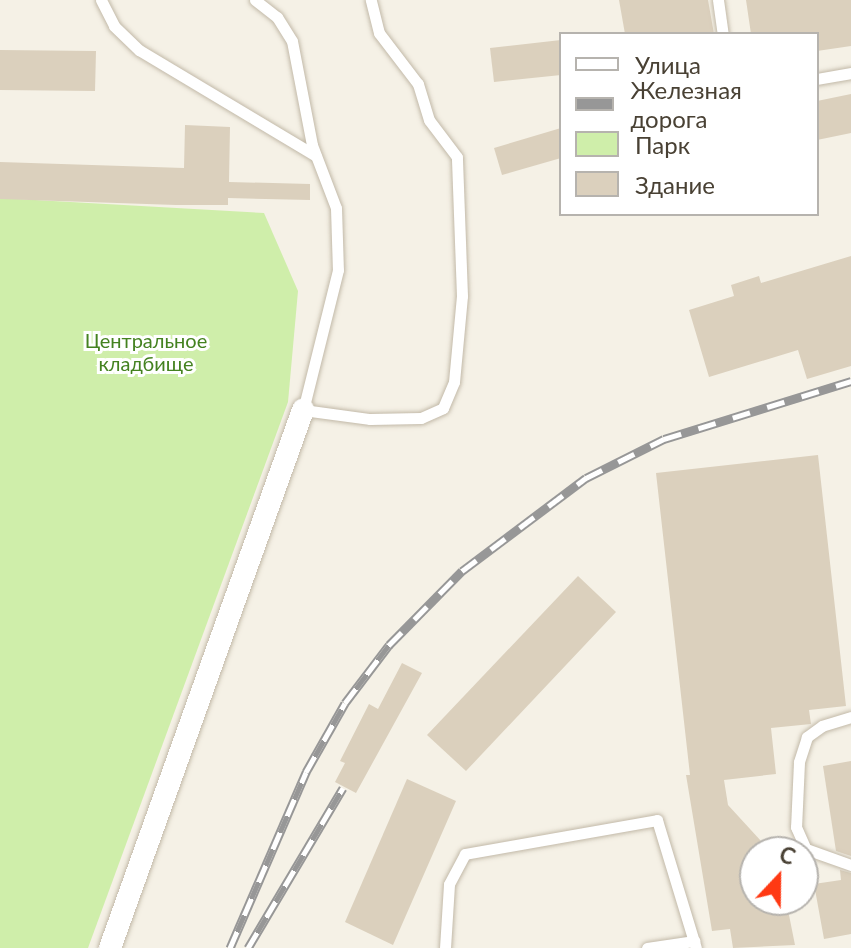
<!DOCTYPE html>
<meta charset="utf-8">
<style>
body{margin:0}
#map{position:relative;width:851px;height:948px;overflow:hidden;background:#f5f1e6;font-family:Lato,sans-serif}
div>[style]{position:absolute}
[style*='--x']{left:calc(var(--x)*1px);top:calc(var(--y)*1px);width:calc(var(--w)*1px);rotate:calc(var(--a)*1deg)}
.green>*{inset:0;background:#cfeeaa}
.building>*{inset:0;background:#dbd0bd}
.roads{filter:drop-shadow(0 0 2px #c2b9a8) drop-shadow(0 0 2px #c2b9a8)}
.service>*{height:11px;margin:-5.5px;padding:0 5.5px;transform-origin:5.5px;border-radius:5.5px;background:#fff}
.minor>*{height:22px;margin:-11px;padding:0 11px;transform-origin:11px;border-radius:11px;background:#fff}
.rail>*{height:9px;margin-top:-4.5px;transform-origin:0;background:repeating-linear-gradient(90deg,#fff 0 18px,#979797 0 36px);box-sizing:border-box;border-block:2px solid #979797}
span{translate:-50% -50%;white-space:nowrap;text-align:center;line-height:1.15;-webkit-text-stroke:6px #fff;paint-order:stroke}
.park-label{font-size:20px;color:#448220}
.legend{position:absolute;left:559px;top:32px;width:260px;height:184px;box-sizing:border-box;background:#fff;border:2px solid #b6b3ae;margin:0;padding:10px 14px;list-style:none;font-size:24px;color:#494134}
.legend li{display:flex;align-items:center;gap:16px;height:40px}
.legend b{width:40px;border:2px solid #b6b3ae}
.north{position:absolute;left:739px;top:836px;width:80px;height:80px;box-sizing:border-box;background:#fff;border:2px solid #b6b3ae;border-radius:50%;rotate:22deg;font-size:22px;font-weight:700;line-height:32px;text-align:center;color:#494134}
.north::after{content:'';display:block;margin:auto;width:28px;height:36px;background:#ff3913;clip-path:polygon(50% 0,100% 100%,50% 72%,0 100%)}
</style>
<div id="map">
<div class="green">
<i style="clip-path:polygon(0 198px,264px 213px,298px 291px,288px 402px,88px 948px,0 948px)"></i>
</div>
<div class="building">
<i style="clip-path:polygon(619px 0,708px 0,714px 34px,625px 34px)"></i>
<i style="clip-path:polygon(746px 0,851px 0,851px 46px,817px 51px,817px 34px,751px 34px)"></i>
<i style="clip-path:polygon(561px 40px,561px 75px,494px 82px,490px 48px)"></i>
<i style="clip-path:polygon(0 50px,96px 51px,95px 91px,0 90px)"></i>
<i style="clip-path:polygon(851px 94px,851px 133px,817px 140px,817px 101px)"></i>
<i style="clip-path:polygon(185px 125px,230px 127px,229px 182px,310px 184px,310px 200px,228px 198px,228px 205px,176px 205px,0 199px,0 162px,184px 168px)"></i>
<i style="clip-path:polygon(561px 128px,561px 158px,502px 175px,494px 148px)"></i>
<i style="clip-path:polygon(851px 256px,851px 366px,807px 379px,798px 350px,709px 377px,689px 310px,734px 296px,731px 285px,759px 276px,761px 283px)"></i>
<i style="clip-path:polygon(818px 455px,846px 706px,809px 710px,811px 724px,771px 728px,776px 774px,724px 780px,728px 805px,771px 852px,755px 852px,755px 900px,786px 900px,795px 945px,733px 948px,730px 929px,712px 931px,686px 775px,690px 775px,656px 473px)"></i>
<i style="clip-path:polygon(578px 576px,616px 612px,466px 771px,427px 735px)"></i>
<i style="clip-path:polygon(402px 663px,422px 673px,356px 793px,335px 782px,345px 763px,340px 761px,369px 704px,378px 709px)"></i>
<i style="clip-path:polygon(851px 761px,851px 856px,836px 851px,823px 766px)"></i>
<i style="clip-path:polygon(407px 779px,456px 801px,393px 945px,345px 922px)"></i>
<i style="clip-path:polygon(840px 870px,851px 873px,851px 934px,824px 939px,814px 884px,841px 880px)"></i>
</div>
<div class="roads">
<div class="service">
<i style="--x:101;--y:0;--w:29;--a:63"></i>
<i style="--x:114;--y:26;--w:35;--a:44"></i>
<i style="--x:139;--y:50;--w:206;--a:30.9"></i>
<i style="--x:255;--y:0;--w:28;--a:38"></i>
<i style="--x:277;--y:17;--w:28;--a:58"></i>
<i style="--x:292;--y:41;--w:106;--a:79.1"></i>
<i style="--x:312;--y:145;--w:67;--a:69.1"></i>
<i style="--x:336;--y:208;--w:62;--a:88.2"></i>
<i style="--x:338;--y:270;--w:144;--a:104"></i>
<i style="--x:303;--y:410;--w:68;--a:7.7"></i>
<i style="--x:370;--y:419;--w:51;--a:-1.1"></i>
<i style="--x:421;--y:418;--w:24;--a:-24"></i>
<i style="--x:443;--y:408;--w:28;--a:-67"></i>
<i style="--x:454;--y:382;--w:86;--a:-84.7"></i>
<i style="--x:462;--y:296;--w:139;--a:-92.1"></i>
<i style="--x:457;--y:157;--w:46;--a:-127.1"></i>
<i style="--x:429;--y:120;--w:38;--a:-107"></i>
<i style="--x:418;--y:84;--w:64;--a:-127.4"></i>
<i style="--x:379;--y:33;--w:34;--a:-104"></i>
<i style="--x:718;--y:0;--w:34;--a:82"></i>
<i style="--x:817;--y:79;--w:35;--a:-10"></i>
<i style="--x:851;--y:717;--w:30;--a:163"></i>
<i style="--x:822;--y:726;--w:19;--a:144"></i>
<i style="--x:807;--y:737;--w:26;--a:108"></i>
<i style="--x:799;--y:762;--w:65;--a:92.6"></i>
<i style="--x:796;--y:827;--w:24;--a:66"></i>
<i style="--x:806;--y:849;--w:48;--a:19.6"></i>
<i style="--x:445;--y:948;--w:64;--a:-86.4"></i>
<i style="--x:449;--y:884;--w:34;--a:-62"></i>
<i style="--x:465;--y:854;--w:195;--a:-10"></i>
<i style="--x:657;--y:820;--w:134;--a:73.1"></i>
<i style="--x:647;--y:948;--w:48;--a:-8.5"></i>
</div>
<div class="minor">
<i style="--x:110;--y:948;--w:572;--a:-70.27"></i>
</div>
</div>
<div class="rail">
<i style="--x:230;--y:948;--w:192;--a:-66.6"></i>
<i style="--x:306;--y:772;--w:79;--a:-60.5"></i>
<i style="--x:345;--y:703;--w:73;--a:-52.8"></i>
<i style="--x:389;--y:645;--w:104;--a:-45.4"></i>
<i style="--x:462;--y:571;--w:155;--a:-36.9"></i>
<i style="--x:586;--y:478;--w:87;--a:-26.6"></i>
<i style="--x:664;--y:439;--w:196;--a:-17.2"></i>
<i style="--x:248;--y:948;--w:186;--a:-59.3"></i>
</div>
<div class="park-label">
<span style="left:146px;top:352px">Центральное<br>кладбище</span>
</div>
<ul class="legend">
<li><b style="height:10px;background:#fff"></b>Улица</li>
<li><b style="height:10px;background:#979797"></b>Железная дорога</li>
<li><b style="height:22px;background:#cfeeaa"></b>Парк</li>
<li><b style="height:22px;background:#dbd0bd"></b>Здание</li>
</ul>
<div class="north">С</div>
</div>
